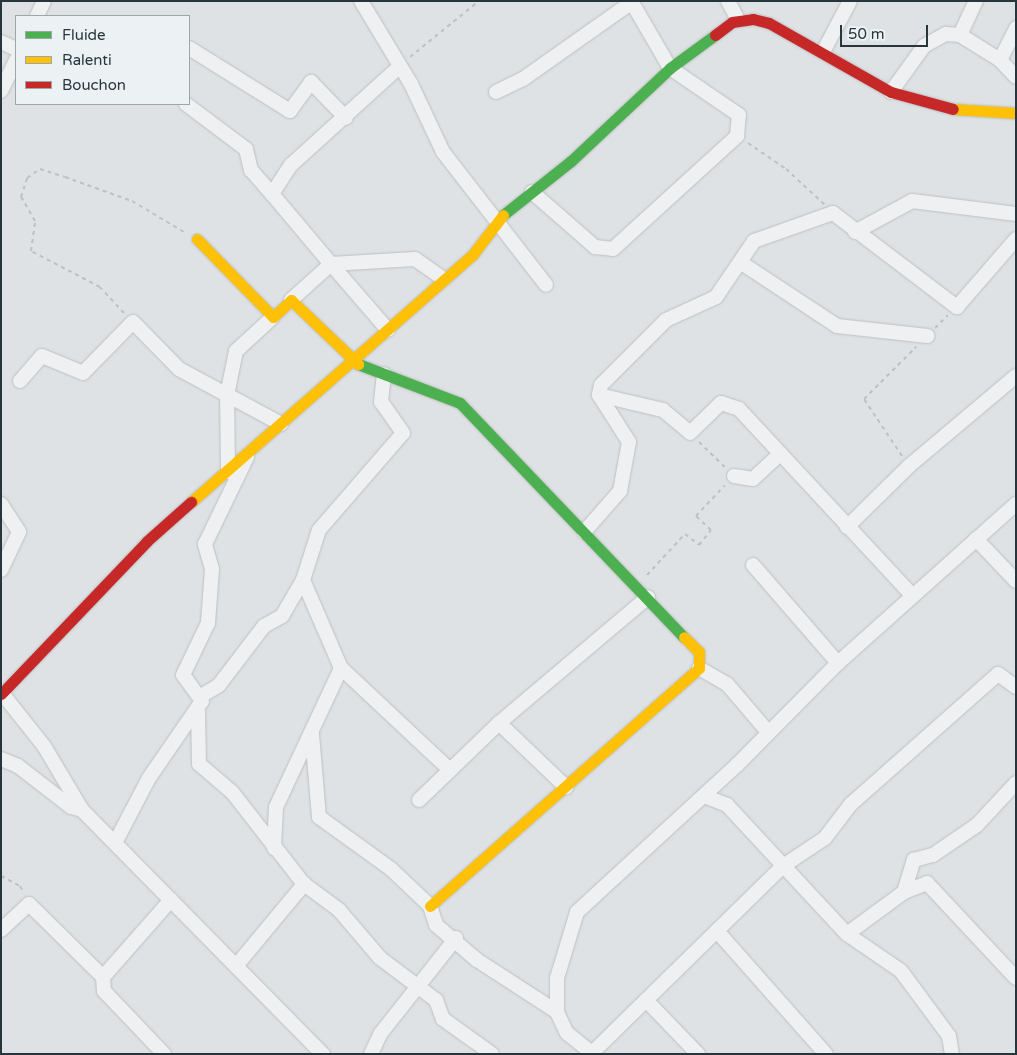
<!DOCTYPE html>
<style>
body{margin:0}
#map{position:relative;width:1017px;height:1055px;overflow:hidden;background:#dfe2e4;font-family:"Varela Round",sans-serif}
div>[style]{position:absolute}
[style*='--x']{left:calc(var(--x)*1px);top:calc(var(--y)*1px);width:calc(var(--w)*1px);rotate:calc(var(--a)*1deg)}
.path>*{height:2px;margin-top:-1px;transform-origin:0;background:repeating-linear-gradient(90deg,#bdc1c3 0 4px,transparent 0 8px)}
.roads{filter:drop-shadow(0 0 1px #bdc0c2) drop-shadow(0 0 1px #bdc0c2)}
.street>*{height:14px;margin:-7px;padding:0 7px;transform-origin:7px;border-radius:7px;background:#eef0f1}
.fast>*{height:11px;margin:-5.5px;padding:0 5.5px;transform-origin:5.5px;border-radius:5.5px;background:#4caf50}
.slow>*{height:11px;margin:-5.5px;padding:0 5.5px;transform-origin:5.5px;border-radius:5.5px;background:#ffc107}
.jam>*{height:11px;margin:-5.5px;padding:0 5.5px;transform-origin:5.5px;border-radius:5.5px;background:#c62828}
span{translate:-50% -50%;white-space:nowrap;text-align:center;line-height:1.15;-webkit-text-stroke:4.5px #ecf2f4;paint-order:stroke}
.frame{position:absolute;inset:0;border:2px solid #27353c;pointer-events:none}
.legend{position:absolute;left:15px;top:15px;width:175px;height:90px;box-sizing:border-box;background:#ecf2f4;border:1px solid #9da6aa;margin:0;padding:6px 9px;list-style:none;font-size:15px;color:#27353c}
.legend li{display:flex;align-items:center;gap:10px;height:25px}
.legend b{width:25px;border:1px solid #9da6aa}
.scale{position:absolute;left:840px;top:25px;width:88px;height:22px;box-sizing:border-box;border:2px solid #27353c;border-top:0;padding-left:6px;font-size:15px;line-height:18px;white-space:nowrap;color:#27353c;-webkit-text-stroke:4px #ecf2f4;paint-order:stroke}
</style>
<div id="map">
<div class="path">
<i style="--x:410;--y:57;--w:89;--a:-39.1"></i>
<i style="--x:748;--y:143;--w:46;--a:34.4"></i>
<i style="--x:786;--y:169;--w:52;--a:42.6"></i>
<i style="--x:124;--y:313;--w:35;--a:-133"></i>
<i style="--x:100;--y:287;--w:78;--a:-152.4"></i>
<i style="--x:31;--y:251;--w:30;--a:-82"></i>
<i style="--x:35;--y:221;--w:28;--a:-120"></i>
<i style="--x:21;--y:197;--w:20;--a:-72"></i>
<i style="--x:27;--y:178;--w:16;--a:-35"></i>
<i style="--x:40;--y:169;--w:26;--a:18"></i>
<i style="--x:65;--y:177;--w:71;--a:19.7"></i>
<i style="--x:132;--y:201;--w:61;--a:30.8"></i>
<i style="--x:935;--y:328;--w:18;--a:-45"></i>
<i style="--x:699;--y:442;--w:37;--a:44"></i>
<i style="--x:902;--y:456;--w:69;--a:-123.7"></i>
<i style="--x:864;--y:399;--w:74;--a:-45"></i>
<i style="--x:647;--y:575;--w:56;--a:-47.2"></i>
<i style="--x:685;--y:534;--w:18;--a:38"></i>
<i style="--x:699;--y:545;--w:19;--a:-51"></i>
<i style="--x:711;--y:530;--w:21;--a:-137"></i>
<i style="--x:696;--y:516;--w:42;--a:-46.9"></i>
<i style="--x:1;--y:876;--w:21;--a:28"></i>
<i style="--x:20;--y:886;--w:8;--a:60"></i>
</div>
<div class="roads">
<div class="street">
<i style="--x:361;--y:1;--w:97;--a:58.9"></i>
<i style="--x:411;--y:84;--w:75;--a:64.8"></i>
<i style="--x:443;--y:152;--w:168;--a:52.2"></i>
<i style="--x:728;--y:1;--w:21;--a:62"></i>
<i style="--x:37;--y:16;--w:17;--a:-65"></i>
<i style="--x:960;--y:35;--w:38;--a:-65"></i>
<i style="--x:1;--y:42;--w:17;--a:25"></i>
<i style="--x:189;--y:48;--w:119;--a:32"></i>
<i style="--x:290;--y:111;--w:36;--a:-54"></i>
<i style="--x:311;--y:82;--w:50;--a:45.8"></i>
<i style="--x:823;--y:52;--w:58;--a:-62.1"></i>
<i style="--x:1000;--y:60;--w:36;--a:-63"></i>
<i style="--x:1;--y:91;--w:34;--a:-64"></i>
<i style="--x:496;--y:92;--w:30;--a:-26"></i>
<i style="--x:523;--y:79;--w:133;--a:-35.2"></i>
<i style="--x:891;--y:92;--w:57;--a:-54.3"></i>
<i style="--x:924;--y:46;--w:25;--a:-29"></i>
<i style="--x:946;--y:34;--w:14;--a:4"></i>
<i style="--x:960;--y:35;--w:47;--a:32"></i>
<i style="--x:1000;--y:60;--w:23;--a:47"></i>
<i style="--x:186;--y:104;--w:75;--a:36.9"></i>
<i style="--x:246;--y:149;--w:22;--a:77"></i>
<i style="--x:251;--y:170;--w:32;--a:49"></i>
<i style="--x:272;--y:194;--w:35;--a:-57"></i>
<i style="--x:291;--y:165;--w:146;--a:-42.2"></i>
<i style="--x:532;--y:192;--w:84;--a:41.1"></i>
<i style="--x:595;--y:247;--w:18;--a:6"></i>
<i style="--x:613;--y:249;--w:168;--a:-42.3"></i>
<i style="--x:737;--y:136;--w:21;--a:-85"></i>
<i style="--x:739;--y:115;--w:83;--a:-145.7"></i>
<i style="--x:670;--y:68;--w:78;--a:-120.2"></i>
<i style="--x:272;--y:194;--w:92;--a:49.9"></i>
<i style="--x:331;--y:264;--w:84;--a:-3.4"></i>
<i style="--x:415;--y:259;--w:35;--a:35"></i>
<i style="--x:855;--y:232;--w:65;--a:-28.5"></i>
<i style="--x:912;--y:201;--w:105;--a:7.1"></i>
<i style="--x:740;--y:262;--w:116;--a:33.4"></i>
<i style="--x:837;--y:326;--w:91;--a:6.3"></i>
<i style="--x:291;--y:300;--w:54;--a:-42"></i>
<i style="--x:331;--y:264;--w:87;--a:49.2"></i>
<i style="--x:20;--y:381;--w:33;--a:-49"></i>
<i style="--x:42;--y:356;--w:44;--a:22.5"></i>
<i style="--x:83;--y:373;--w:71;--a:-45.6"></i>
<i style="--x:133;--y:322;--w:66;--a:45.6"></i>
<i style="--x:179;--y:369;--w:116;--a:28.3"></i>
<i style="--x:599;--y:395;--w:66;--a:13.2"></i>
<i style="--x:663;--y:410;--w:35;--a:40"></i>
<i style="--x:690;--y:433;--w:43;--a:-44.1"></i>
<i style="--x:721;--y:403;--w:19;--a:18"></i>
<i style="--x:739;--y:409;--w:254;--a:47.1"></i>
<i style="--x:228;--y:472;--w:77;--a:-90.7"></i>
<i style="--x:227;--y:395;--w:45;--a:-78.4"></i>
<i style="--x:236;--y:351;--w:50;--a:-42.6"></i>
<i style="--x:734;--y:476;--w:19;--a:9"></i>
<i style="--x:753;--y:479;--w:35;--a:-43"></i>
<i style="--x:1;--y:504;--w:33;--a:57"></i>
<i style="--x:19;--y:532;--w:42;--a:115.3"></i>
<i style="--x:847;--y:527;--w:87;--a:-44.5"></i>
<i style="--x:909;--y:466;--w:140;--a:-40.1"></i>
<i style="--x:584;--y:532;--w:55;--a:-48.7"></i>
<i style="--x:620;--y:491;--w:50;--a:-79.6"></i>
<i style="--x:629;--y:442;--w:56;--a:-122.6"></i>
<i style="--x:599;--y:395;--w:10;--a:-79"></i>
<i style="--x:601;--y:385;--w:92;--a:-45"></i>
<i style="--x:666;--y:320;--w:55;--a:-24.7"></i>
<i style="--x:716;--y:297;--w:68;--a:-55.8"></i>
<i style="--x:754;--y:241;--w:84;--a:-19.5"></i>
<i style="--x:833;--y:213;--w:156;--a:37.2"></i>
<i style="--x:957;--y:307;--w:90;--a:-49.1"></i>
<i style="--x:976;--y:539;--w:58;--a:46.4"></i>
<i style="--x:753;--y:565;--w:130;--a:49.1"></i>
<i style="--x:341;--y:668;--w:149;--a:43.1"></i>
<i style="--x:699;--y:668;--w:32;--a:30"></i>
<i style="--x:727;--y:684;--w:63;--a:49.5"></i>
<i style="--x:1;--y:692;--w:69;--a:51.5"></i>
<i style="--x:44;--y:746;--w:74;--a:59.3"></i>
<i style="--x:82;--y:810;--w:343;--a:45.4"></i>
<i style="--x:201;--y:696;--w:21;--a:-31"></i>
<i style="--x:219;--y:685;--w:74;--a:-52.7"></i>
<i style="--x:264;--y:626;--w:21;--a:-29"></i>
<i style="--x:282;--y:616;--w:42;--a:-59.7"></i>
<i style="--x:303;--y:580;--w:52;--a:-72.3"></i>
<i style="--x:319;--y:530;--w:128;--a:-49.1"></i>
<i style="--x:403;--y:433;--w:38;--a:-125"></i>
<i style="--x:381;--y:402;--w:28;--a:-84"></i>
<i style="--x:198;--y:711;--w:53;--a:88.9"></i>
<i style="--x:199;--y:764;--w:43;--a:40.3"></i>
<i style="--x:232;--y:792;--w:117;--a:52"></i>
<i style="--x:304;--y:884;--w:44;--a:36.6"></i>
<i style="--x:339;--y:910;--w:63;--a:49.5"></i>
<i style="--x:380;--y:958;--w:70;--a:36.9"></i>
<i style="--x:436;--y:1000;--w:20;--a:70"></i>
<i style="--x:443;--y:1019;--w:60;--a:35.5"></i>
<i style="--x:499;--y:723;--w:93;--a:43.7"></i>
<i style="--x:312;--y:734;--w:83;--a:85.2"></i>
<i style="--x:319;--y:817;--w:89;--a:35.8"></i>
<i style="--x:391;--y:869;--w:54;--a:43.5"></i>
<i style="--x:430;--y:906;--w:20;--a:72"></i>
<i style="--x:436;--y:925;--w:54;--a:40.5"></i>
<i style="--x:477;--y:960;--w:95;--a:33"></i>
<i style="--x:557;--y:1012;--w:23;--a:65"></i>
<i style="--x:567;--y:1033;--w:32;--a:39"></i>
<i style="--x:1;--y:759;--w:18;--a:22"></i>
<i style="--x:18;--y:766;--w:67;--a:37.7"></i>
<i style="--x:71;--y:807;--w:11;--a:15"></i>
<i style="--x:704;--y:796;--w:25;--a:21"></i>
<i style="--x:727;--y:805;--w:176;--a:47.1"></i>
<i style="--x:847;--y:934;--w:65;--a:34.4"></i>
<i style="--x:901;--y:971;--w:81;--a:53.6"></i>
<i style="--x:949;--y:1036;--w:18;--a:81"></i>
<i style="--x:419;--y:800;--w:111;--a:-43.9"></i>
<i style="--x:499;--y:723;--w:195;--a:-40.2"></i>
<i style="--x:115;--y:843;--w:73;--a:-62.4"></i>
<i style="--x:149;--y:778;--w:93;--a:-55.5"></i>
<i style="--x:202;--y:701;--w:32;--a:-126"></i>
<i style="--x:183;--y:675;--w:58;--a:-64.3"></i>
<i style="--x:208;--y:623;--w:54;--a:-85.8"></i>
<i style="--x:212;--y:569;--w:26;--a:-106"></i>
<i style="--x:205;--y:544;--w:97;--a:-64.2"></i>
<i style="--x:274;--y:848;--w:41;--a:-87.2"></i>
<i style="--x:276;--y:807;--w:153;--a:-64.9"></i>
<i style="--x:341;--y:668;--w:96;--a:-113.4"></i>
<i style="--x:904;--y:892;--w:34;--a:-73"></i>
<i style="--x:914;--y:860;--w:20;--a:-15"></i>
<i style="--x:933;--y:855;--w:53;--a:-34.3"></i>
<i style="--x:977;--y:825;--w:57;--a:-47.1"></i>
<i style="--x:1;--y:930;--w:38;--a:-43"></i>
<i style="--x:29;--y:904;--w:104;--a:44.6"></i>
<i style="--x:717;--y:931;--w:164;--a:48.5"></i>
<i style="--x:847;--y:934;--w:71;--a:-36.4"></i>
<i style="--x:904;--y:892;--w:25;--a:-21"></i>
<i style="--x:927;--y:883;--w:130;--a:46.9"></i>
<i style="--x:236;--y:966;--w:107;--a:-50.3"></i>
<i style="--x:646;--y:1000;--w:75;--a:46.1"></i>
<i style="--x:557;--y:1012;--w:34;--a:-90"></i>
<i style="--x:557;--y:978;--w:69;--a:-73.1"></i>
<i style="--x:577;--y:912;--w:217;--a:-42.6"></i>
<i style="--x:737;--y:765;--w:144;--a:-45.3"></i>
<i style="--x:838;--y:663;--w:239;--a:-41.8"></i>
<i style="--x:164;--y:1054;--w:87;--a:-133.6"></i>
<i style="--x:104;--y:991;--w:14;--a:-94"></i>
<i style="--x:103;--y:977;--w:103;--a:-48.6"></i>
<i style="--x:371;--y:1054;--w:23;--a:-65"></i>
<i style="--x:381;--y:1033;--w:121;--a:-51.7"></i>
<i style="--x:591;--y:1054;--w:269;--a:-44.4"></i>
<i style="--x:783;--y:866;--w:50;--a:-33.7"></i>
<i style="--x:825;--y:838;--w:43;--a:-52.6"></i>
<i style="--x:851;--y:804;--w:196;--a:-41.5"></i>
<i style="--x:998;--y:674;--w:22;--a:36"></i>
</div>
<div class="fast">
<i style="--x:503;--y:215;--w:87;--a:-38.5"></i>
<i style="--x:571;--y:161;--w:136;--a:-43.2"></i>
<i style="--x:670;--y:68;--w:56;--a:-36.3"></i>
<i style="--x:358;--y:364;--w:109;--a:20.9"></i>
<i style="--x:460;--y:403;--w:324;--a:46.3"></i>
</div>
<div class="slow">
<i style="--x:953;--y:109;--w:63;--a:3.6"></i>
<i style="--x:197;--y:239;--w:109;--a:45.7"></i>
<i style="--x:273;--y:317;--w:25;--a:-43"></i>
<i style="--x:291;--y:300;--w:93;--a:43.7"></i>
<i style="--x:191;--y:502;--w:376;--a:-41.3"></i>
<i style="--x:473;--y:254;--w:49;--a:-52.4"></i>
<i style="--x:430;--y:906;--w:359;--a:-41.5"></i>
<i style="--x:699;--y:668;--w:16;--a:-90"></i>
<i style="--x:699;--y:652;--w:21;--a:-135"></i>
</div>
<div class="jam">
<i style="--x:715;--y:35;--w:21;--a:-37"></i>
<i style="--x:732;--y:22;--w:21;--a:-8"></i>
<i style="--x:753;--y:19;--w:16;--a:14"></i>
<i style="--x:769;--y:23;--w:140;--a:29.5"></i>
<i style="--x:891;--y:92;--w:64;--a:15.3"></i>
<i style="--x:1;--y:694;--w:211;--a:-46.3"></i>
<i style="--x:147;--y:541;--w:59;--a:-41.6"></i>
</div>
</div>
<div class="frame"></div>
<ul class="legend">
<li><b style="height:6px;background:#4caf50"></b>Fluide</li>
<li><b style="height:6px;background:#ffc107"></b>Ralenti</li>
<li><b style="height:6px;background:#c62828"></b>Bouchon</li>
</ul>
<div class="scale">50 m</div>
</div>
